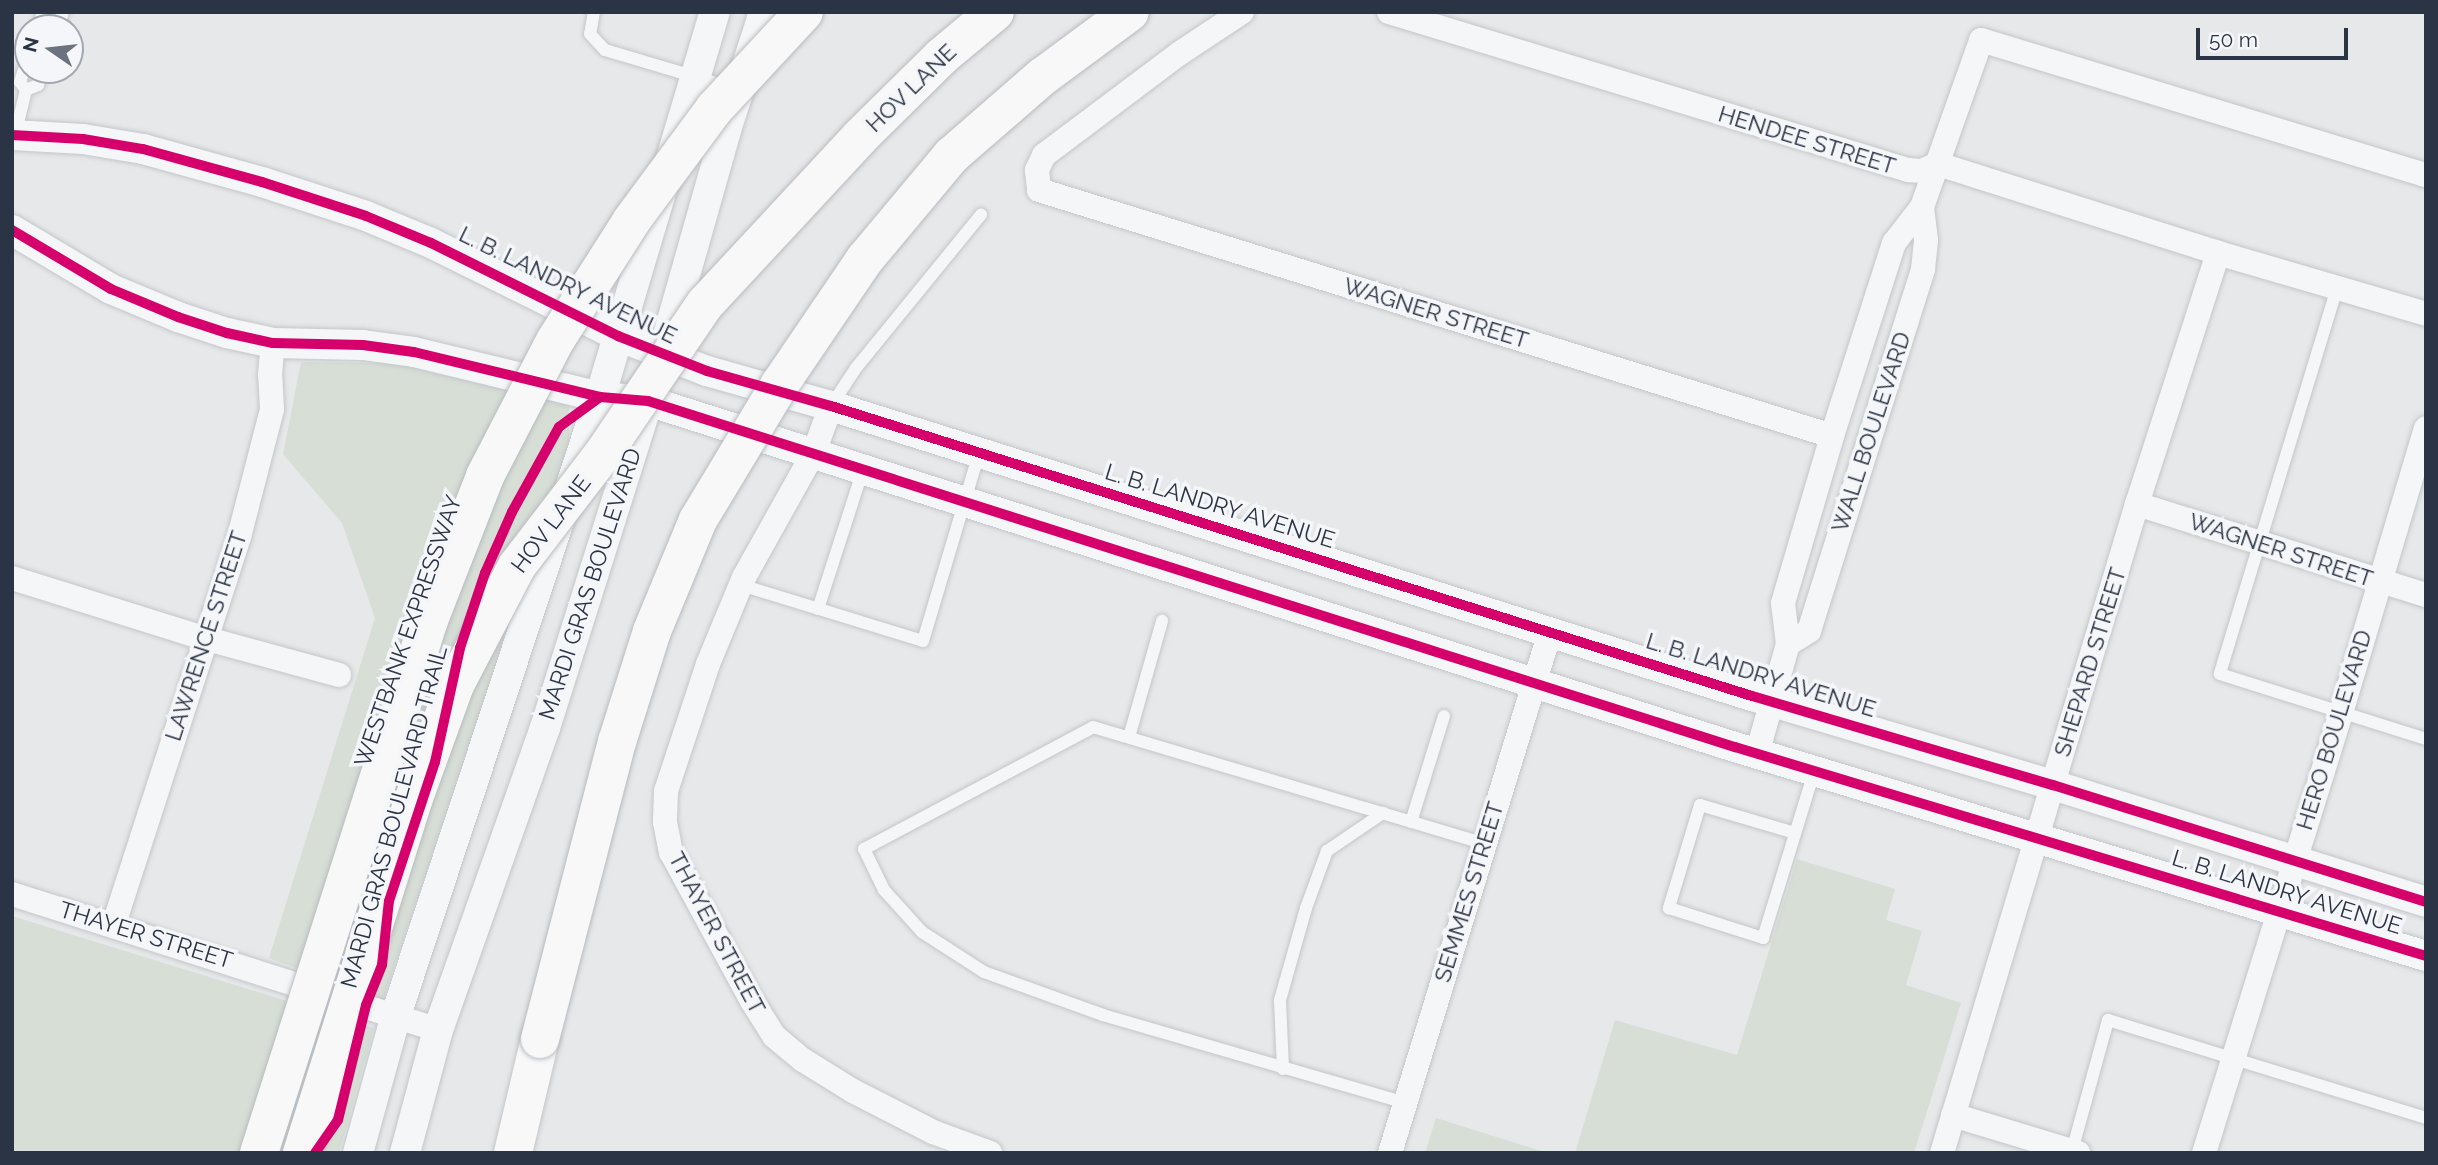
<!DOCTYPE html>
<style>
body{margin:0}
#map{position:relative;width:2438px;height:1165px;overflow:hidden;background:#e6e8ea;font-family:Raleway,sans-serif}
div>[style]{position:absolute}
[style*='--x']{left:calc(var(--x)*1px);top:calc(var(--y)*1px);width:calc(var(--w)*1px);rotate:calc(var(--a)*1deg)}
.green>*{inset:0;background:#d6ded6}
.roads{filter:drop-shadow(0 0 2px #c4c6c8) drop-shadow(0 0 2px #c4c6c8)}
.service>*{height:12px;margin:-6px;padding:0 6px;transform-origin:6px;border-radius:6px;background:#f5f6f7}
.minor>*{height:24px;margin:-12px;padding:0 12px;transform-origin:12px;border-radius:12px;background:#f5f6f7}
.tertiary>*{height:30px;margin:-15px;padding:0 15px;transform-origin:15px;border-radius:15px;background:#f5f6f7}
.motorway>*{height:38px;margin:-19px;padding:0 19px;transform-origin:19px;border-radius:19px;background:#f8f8f8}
.bridges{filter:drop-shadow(0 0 2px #b8bbbf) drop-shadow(0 0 2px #b8bbbf)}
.motorway-bridge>*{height:38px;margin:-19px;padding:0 19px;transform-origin:19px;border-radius:19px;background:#f8f8f8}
.cycleway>*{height:10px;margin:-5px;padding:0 5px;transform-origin:5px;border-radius:5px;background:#d6006c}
span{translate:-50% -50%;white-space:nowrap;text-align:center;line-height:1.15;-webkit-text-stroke:7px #f4f6f9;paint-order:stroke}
.street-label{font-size:23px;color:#2b3445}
.frame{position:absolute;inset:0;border:14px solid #2b3445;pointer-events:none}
.north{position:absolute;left:14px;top:14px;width:70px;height:70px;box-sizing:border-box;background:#f4f6f9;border:2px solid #a4a8b1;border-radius:50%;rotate:284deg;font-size:19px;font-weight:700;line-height:28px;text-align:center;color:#2b3445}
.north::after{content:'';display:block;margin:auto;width:24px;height:32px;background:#6c737f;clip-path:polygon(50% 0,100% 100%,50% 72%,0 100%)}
.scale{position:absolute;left:2196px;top:28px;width:152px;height:32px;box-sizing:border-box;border:4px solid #2b3445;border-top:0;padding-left:9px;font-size:21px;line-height:24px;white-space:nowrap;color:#2b3445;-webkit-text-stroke:5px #f4f6f9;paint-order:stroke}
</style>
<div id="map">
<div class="green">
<i style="clip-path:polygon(301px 362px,395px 363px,569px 405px,569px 451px,383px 1000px,269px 958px,375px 618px,342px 523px,283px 454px)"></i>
<i style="clip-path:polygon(1797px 859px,1895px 889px,1886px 920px,1922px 931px,1906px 985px,1961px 1003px,1914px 1153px,1575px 1153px,1615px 1020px,1737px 1055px)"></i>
<i style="clip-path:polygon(12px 916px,374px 1028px,339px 1153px,12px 1153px)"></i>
<i style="clip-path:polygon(1436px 1118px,1548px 1153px,1425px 1153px)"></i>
</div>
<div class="roads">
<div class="service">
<i style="--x:594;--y:12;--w:22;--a:100"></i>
<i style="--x:590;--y:34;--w:22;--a:47"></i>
<i style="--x:605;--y:50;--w:129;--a:16.6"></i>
<i style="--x:38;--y:28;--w:17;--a:-73"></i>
<i style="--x:58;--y:28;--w:17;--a:-73"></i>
<i style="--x:26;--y:90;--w:10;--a:-127"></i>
<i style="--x:20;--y:82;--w:25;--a:-72"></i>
<i style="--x:26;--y:90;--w:13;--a:-23"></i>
<i style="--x:38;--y:85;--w:16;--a:-72"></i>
<i style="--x:15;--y:135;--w:46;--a:-76.3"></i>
<i style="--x:2337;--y:288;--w:403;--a:106.9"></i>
<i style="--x:2220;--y:674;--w:216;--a:17.5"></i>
<i style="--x:831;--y:406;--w:45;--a:-56.7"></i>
<i style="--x:856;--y:368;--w:198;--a:-50.8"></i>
<i style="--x:741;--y:585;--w:190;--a:17.1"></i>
<i style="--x:923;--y:641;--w:196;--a:-73.4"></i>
<i style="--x:818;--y:609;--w:146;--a:-72.1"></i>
<i style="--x:1129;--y:737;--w:121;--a:-74.1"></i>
<i style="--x:1411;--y:822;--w:111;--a:-72.7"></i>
<i style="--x:1795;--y:833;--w:99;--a:-163.6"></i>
<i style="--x:1700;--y:805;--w:108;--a:106.8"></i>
<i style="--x:1669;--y:908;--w:99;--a:17.7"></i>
<i style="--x:1763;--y:938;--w:174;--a:-72.9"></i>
<i style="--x:1283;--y:1069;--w:69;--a:-92.5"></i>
<i style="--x:1280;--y:1000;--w:96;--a:-74.2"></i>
<i style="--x:1306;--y:908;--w:61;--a:-69.8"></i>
<i style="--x:1327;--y:851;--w:68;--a:-34.2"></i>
<i style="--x:1406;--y:1103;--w:316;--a:-163.8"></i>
<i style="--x:1103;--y:1015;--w:127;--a:-160.1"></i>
<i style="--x:984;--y:972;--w:74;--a:-147.2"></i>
<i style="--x:922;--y:932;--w:57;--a:-132.1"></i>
<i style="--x:884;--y:890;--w:46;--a:-116"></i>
<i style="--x:864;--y:849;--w:259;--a:-28"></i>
<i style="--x:1093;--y:727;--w:407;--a:16.6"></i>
<i style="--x:2072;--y:1151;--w:136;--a:-74.6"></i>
<i style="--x:2108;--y:1020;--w:333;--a:17.1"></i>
</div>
<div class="minor">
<i style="--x:1242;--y:12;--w:74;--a:146.5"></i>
<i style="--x:1180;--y:53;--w:170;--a:143.1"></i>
<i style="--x:1044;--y:155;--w:17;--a:115"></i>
<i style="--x:1037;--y:170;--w:20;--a:84"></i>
<i style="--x:1039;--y:190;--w:830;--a:17.23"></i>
<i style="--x:1389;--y:12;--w:543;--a:16.93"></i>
<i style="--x:1908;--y:170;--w:14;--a:4"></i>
<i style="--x:1922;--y:171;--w:17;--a:-24"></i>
<i style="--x:1938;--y:164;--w:294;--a:17.6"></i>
<i style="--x:2218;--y:253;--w:217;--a:16.3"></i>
<i style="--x:831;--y:406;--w:49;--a:110.3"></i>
<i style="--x:814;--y:452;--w:143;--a:119.2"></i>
<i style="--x:744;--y:577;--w:94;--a:112.5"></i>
<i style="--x:708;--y:664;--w:134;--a:108.3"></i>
<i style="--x:666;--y:791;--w:31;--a:92"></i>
<i style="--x:665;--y:822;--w:31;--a:79"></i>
<i style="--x:671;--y:852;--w:170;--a:61.5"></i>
<i style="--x:752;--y:1001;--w:41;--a:57.8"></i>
<i style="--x:774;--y:1036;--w:38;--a:40"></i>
<i style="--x:803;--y:1060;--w:59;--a:31.8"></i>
<i style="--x:853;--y:1091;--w:90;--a:27.1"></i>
<i style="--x:933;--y:1132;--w:61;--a:20.2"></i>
<i style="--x:2137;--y:504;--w:303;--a:17.5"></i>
<i style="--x:12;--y:578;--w:201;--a:17.4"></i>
<i style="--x:204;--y:638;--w:140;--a:15.3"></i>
<i style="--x:1788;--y:644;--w:25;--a:-32"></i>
<i style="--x:1809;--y:631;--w:380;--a:-72.5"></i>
<i style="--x:1923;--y:269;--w:29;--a:-84"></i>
<i style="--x:1926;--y:240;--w:33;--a:-97"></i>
<i style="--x:1757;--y:754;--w:114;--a:-74.3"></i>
<i style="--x:1788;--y:644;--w:41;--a:-97"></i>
<i style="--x:1783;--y:603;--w:174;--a:-73.6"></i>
<i style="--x:1832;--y:436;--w:203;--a:-72.2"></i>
<i style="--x:1894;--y:243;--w:46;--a:-52.1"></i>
<i style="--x:1922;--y:207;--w:177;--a:-70.5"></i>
<i style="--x:1981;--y:40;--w:465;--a:16.9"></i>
<i style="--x:12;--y:894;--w:447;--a:17.7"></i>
<i style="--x:114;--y:924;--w:407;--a:-72.1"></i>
<i style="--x:239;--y:537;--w:132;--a:-75.5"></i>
<i style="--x:272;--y:409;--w:34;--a:-93"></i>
<i style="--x:270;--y:375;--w:32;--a:-85"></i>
<i style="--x:1953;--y:1115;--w:131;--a:16.9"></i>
<i style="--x:1390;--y:1153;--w:545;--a:-72.93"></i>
<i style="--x:1942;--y:1153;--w:678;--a:-73.28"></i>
<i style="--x:2137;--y:504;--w:264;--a:-72.1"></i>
<i style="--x:2204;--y:1153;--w:461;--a:-72.7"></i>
<i style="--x:2341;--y:713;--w:297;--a:-73.4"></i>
</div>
<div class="tertiary">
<i style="--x:12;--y:135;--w:71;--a:3.2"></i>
<i style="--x:83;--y:139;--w:61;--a:9.5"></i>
<i style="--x:143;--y:149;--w:123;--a:15.5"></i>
<i style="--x:262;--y:182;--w:109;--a:18.1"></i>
<i style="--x:366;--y:216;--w:70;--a:22.6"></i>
<i style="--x:431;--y:243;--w:209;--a:26.4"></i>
<i style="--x:618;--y:336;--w:96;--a:21.5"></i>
<i style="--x:707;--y:371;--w:129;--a:15.8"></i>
<i style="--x:831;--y:406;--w:966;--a:17.48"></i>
<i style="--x:1752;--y:696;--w:314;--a:16.5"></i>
<i style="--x:2053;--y:785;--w:391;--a:17.4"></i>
<i style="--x:12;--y:230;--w:115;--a:30.8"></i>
<i style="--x:111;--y:289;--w:73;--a:22.7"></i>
<i style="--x:178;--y:317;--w:52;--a:18.1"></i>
<i style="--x:227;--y:333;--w:47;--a:12.3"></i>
<i style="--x:273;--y:343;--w:90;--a:1.3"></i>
<i style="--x:363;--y:345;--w:51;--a:7.8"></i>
<i style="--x:414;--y:352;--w:191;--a:13.6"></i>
<i style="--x:600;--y:397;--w:48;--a:4.8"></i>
<i style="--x:648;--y:401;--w:1141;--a:17.66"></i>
<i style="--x:1735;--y:747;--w:722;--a:16.83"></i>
<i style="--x:663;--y:353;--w:232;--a:-74.2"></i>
<i style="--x:726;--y:130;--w:124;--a:-72.1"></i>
<i style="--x:358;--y:1153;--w:143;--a:-74.6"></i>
<i style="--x:396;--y:1015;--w:651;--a:-71.73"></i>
<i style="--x:600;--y:397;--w:402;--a:-73.4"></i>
<i style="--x:405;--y:1153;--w:127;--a:-75"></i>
<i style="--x:438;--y:1030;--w:320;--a:-70.5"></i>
<i style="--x:545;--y:728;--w:343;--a:-72.5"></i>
</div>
<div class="motorway">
<i style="--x:513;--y:1153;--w:117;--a:-76.7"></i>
</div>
</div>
<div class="bridges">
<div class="motorway-bridge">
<i style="--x:540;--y:1039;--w:307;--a:-75.5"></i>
<i style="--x:617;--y:742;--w:116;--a:-72.5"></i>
<i style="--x:652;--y:631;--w:120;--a:-67.5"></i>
<i style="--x:698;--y:520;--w:159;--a:-58.9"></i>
<i style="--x:780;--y:384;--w:151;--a:-55.8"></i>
<i style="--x:865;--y:259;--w:134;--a:-50.1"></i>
<i style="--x:951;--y:156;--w:121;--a:-41"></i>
<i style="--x:1042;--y:77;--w:109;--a:-36.5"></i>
<i style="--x:259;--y:1153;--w:559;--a:-72.31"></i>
<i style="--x:429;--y:620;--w:155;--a:-68.7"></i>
<i style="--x:485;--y:476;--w:152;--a:-62.6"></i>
<i style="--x:555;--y:341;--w:143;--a:-57.5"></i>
<i style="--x:632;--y:220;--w:138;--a:-53.5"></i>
<i style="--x:714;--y:109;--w:132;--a:-47.1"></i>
<i style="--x:302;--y:1153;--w:372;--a:-72.5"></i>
<i style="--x:414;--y:798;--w:120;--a:-70.1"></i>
<i style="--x:455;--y:685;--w:134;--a:-62.5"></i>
<i style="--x:517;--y:566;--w:141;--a:-52.5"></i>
<i style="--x:603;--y:454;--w:181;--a:-55.8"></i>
<i style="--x:705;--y:304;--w:228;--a:-47.1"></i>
<i style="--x:860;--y:137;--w:114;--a:-44.6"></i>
<i style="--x:941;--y:57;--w:70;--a:-39.8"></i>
</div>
</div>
<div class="cycleway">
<i style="--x:12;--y:135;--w:71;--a:3.2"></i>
<i style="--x:83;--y:139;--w:61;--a:9.5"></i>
<i style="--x:143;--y:149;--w:123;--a:15.5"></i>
<i style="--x:262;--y:182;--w:109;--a:18.1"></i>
<i style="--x:366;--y:216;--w:70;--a:22.6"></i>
<i style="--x:431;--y:243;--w:209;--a:26.4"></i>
<i style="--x:618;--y:336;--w:96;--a:21.5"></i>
<i style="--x:707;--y:371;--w:129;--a:15.8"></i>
<i style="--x:831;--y:406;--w:966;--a:17.48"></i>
<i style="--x:1752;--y:696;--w:314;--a:16.5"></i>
<i style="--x:2053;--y:785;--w:391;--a:17.4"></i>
<i style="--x:12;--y:230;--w:115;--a:30.8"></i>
<i style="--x:111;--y:289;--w:73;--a:22.7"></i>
<i style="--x:178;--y:317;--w:52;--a:18.1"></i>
<i style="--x:227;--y:333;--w:47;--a:12.3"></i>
<i style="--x:273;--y:343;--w:90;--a:1.3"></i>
<i style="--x:363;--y:345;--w:51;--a:7.8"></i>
<i style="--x:414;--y:352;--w:191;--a:13.6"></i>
<i style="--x:600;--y:397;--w:48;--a:4.8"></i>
<i style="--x:648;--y:401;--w:1141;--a:17.66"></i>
<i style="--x:1735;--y:747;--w:722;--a:16.83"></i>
<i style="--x:315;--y:1153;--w:40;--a:-55.1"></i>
<i style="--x:338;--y:1120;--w:118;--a:-76.3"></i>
<i style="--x:366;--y:1005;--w:43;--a:-68.2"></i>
<i style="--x:382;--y:965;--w:64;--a:-83.8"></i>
<i style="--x:389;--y:901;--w:146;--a:-71.7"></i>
<i style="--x:435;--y:762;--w:117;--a:-77.6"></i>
<i style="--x:460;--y:648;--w:79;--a:-71.6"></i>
<i style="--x:485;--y:573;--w:67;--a:-66.1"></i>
<i style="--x:512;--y:512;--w:97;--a:-61.1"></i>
<i style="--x:559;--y:427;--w:51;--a:-36.2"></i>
</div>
<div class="street-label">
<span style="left:911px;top:88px;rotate:-44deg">HOV LANE</span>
<span style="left:1807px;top:140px;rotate:17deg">HENDEE STREET</span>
<span style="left:568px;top:285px;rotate:26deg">L. B. LANDRY AVENUE</span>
<span style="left:1436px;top:313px;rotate:17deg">WAGNER STREET</span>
<span style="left:1871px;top:432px;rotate:-72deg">WALL BOULEVARD</span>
<span style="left:1220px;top:506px;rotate:17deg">L. B. LANDRY AVENUE</span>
<span style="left:551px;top:524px;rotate:-53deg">HOV LANE</span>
<span style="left:2281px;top:550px;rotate:18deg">WAGNER STREET</span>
<span style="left:590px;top:584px;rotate:-72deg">MARDI GRAS BOULEVARD</span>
<span style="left:408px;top:631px;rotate:-71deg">WESTBANK EXPRESSWAY</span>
<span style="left:206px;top:636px;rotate:-72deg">LAWRENCE STREET</span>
<span style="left:2090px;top:662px;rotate:-73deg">SHEPARD STREET</span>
<span style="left:1761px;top:675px;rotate:17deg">L. B. LANDRY AVENUE</span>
<span style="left:2334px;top:730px;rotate:-73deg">HERO BOULEVARD</span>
<span style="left:394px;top:817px;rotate:-75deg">MARDI GRAS BOULEVARD TRAIL</span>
<span style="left:1469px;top:892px;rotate:-73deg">SEMMES STREET</span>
<span style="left:2287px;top:892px;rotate:17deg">L. B. LANDRY AVENUE</span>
<span style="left:717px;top:933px;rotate:62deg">THAYER STREET</span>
<span style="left:146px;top:935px;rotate:17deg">THAYER STREET</span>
</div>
<div class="frame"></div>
<div class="north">N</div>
<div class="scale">50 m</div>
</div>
